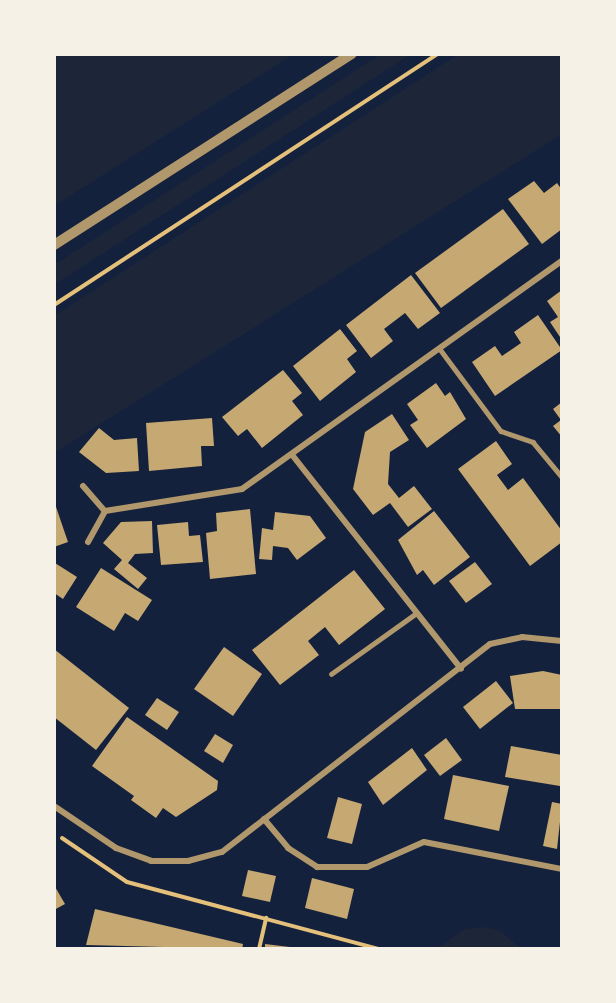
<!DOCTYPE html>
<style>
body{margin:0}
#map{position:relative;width:616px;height:1003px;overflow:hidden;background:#14213d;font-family:Cabin,sans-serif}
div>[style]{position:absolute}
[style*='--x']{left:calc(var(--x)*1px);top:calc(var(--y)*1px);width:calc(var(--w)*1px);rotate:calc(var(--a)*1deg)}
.green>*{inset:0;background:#1d2539}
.building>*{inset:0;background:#c6a872}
.path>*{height:4px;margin:-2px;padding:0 2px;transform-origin:2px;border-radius:2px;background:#e5c07b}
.service>*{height:4.5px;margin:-2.25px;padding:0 2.25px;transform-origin:2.25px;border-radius:2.25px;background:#b1986c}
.minor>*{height:6px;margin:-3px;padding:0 3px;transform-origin:3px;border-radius:3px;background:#b1986c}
.tertiary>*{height:10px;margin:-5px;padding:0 5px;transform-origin:5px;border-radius:5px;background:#b1986c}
span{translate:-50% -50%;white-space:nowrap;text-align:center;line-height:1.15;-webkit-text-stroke:4.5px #f6f1e7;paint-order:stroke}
.frame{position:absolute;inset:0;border:56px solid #f6f1e7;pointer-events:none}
</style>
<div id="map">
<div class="green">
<i style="clip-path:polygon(54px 54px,294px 54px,54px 206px)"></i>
<i style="clip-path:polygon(381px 54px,411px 54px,54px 285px,54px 265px)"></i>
<i style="clip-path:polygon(459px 54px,562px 54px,562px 134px,54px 453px,54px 316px)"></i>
<i style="clip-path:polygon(482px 927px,499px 930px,522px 949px,436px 949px,465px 929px)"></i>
</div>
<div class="building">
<i style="clip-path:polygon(534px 181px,544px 193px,557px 183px,562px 190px,562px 229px,542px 244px,508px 199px)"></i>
<i style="clip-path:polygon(503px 209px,529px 244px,441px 308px,415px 273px)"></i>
<i style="clip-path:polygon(411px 275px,440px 313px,418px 329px,405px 313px,384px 329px,393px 341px,371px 358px,346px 325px)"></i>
<i style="clip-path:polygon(562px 290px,562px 340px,550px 322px,558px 317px,547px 301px)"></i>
<i style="clip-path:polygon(538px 315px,562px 350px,495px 396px,472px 362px,495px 346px,502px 356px,521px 343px,514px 332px)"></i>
<i style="clip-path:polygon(340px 329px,357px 351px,347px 359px,356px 372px,320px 401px,293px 366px)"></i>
<i style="clip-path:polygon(283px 370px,302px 393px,292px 401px,303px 415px,262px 448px,247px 429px,238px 436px,222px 417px)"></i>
<i style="clip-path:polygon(436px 383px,445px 396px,450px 392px,466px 419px,427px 448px,410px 425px,418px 420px,407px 404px)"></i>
<i style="clip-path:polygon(562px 402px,562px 437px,553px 426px,561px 420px,553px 409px)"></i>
<i style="clip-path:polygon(392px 414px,409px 440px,390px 452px,388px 484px,399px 498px,414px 486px,432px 509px,408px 527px,390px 503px,373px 515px,353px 489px,365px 432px)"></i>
<i style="clip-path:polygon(212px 418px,214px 446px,201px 446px,202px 466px,149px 471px,146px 423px)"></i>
<i style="clip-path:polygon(99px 428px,114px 440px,137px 438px,139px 471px,106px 473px,79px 452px)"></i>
<i style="clip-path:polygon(496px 441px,512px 464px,497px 475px,508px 490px,523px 478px,562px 531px,562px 542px,530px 566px,458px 469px)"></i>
<i style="clip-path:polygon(54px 501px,68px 542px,54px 547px)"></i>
<i style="clip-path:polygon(250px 509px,256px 574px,210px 579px,206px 533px,217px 531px,216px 513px)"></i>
<i style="clip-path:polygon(434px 511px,470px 557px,434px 585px,423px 570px,417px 575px,398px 540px)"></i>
<i style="clip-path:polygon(275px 512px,310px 516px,326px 538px,297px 560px,288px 548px,273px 546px,272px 560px,259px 559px,262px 528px,273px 530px)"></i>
<i style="clip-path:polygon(152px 521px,153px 553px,135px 554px,128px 563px,147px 578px,138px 589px,114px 569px,122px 560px,103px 543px,121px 522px)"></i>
<i style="clip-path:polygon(188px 522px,189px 536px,200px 535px,203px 562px,161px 565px,157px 525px)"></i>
<i style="clip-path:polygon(475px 562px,492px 584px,466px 603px,449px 581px)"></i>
<i style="clip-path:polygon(55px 563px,77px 577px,63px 599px,54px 593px)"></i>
<i style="clip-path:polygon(101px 568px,152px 600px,138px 621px,125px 613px,114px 631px,76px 607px)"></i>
<i style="clip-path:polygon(354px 570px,385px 609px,339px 645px,325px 627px,308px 641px,319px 655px,280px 685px,252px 650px)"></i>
<i style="clip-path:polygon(224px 647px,262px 674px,233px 716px,194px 689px)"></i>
<i style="clip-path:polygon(54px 649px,129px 708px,96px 750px,54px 717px)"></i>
<i style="clip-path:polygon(543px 671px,562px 675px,562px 709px,515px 709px,510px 676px)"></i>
<i style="clip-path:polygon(496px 681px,513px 703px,480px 729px,463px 707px)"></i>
<i style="clip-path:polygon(157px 698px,179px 712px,167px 730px,145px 715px)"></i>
<i style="clip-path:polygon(127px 717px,218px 781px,217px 790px,176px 817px,163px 808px,156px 818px,131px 800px,134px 796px,92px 766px)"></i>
<i style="clip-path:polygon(215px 734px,233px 745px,223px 763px,204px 751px)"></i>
<i style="clip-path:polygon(446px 738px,462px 760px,440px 776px,424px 755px)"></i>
<i style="clip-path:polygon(511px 746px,562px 755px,560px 786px,505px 777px)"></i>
<i style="clip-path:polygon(412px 748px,427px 770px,383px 805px,368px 782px)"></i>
<i style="clip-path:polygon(453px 775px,509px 786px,499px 831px,444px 819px)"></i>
<i style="clip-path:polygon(338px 797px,362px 804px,352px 844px,327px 838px)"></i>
<i style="clip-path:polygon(552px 802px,562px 804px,557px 849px,543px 846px)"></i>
<i style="clip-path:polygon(248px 870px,276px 876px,270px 902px,242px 896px)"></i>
<i style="clip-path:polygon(312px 878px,354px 889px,347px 919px,305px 908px)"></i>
<i style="clip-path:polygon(54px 885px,65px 904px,54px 910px)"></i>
<i style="clip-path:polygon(95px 909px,243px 944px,242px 949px,86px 945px)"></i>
<i style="clip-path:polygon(265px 944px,298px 948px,298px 949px,265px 949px)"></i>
</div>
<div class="path">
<i style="--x:54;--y:305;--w:459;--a:-33.2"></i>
<i style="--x:62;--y:838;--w:78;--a:34.1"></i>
<i style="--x:127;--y:882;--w:260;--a:14.9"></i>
<i style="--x:259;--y:949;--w:32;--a:-77"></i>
</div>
<div class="service">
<i style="--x:440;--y:349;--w:102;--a:53.4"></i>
<i style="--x:501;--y:431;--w:34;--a:19"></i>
<i style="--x:533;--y:442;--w:45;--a:50.4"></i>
<i style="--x:331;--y:674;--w:103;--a:-35.5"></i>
</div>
<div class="minor">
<i style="--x:293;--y:456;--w:271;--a:51.7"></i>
<i style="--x:83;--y:486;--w:33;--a:49"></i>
<i style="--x:105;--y:511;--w:139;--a:-9.1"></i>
<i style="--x:242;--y:489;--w:393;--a:-35.5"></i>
<i style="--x:88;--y:542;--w:35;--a:-61"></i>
<i style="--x:54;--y:806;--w:75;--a:34.1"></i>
<i style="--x:116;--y:848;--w:37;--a:20"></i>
<i style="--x:151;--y:861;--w:37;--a:0"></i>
<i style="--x:188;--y:861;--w:35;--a:-15"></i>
<i style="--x:222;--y:852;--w:339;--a:-37.8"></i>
<i style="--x:490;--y:644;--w:33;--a:-12"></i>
<i style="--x:522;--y:637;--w:40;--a:5.7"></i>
<i style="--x:264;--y:819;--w:38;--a:50"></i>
<i style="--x:288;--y:848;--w:35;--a:33"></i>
<i style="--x:317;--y:867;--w:50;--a:0"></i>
<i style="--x:367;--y:867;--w:62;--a:-23.7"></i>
<i style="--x:424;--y:842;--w:141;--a:11.1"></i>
</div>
<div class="tertiary">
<i style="--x:54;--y:245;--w:354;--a:-32.7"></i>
</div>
<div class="frame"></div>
</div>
